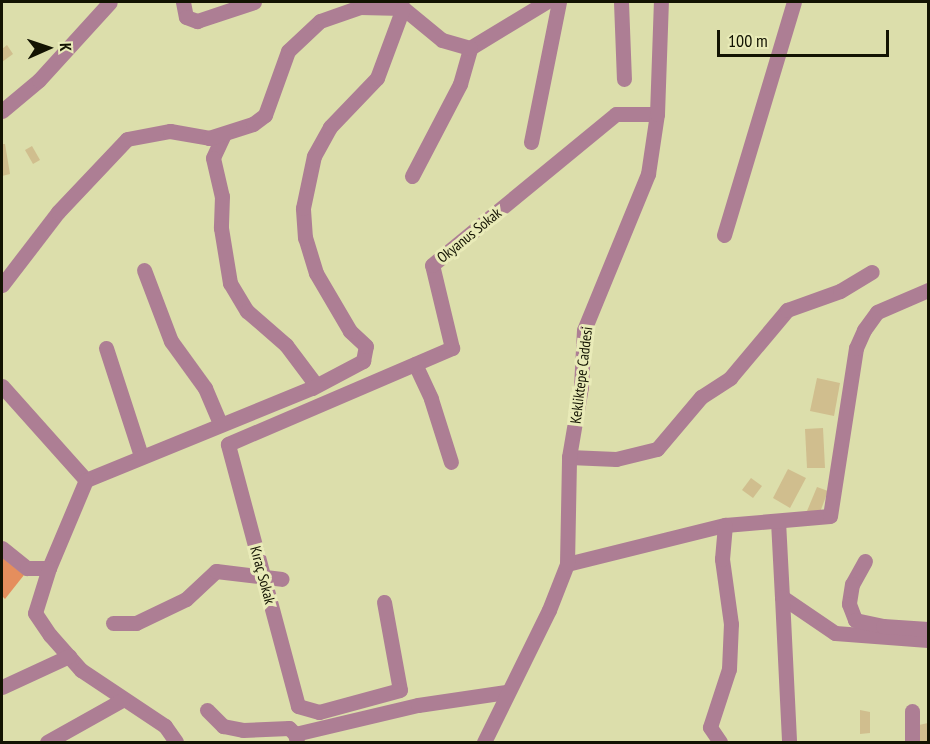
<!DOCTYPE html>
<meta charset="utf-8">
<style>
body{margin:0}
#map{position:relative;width:930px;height:744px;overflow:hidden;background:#dcdeab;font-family:"PT Sans Narrow",sans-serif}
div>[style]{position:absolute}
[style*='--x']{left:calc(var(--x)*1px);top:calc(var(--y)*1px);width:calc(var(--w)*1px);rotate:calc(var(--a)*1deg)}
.green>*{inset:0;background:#e58e5d}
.building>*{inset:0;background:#d0be8e}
.minor>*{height:15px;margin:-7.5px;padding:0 7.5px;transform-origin:7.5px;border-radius:7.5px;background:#ad7e94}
span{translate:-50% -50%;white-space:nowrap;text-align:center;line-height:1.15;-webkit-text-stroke:6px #e9ebb8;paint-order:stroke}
.street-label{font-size:15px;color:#131302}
.frame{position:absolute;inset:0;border:3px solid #131302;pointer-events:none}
.north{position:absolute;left:18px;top:18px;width:60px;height:60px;-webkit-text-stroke:4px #e9ebb8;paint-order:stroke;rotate:87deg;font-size:16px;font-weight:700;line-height:24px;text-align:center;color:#131302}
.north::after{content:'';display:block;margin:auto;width:21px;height:27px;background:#131302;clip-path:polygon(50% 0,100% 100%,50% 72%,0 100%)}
.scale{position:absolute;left:717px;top:30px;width:172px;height:27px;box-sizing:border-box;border:3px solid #131302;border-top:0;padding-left:8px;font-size:18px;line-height:21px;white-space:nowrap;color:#131302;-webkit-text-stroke:4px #e9ebb8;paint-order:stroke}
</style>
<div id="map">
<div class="green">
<i style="clip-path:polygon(2px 557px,24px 575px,5px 599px,2px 596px)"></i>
</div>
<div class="building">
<i style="clip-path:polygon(7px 45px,13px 54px,2px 62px,2px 49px)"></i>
<i style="clip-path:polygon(2px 144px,5px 144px,10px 174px,2px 176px)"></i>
<i style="clip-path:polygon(32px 146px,40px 160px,33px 164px,25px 150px)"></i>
<i style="clip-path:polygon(817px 378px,840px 383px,834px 416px,810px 411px)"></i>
<i style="clip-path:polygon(823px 428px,825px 468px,807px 468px,805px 429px)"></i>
<i style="clip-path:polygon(788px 469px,806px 478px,790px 508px,773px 498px)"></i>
<i style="clip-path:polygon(751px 478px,762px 486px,753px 498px,742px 490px)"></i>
<i style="clip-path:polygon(817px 487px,828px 491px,819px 515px,807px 511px)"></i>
<i style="clip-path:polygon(860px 710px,870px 712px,870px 733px,860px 734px)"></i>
<i style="clip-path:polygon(928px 723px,928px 742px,918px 742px,919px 725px)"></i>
</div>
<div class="minor">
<i style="--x:183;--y:2;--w:15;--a:79"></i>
<i style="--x:186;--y:17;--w:12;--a:20"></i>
<i style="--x:197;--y:21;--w:60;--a:-18.4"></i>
<i style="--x:621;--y:2;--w:77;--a:87.8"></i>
<i style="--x:2;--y:111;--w:48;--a:-40"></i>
<i style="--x:39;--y:80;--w:105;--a:-47.7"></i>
<i style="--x:224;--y:134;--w:26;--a:115"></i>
<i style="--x:213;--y:158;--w:39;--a:77"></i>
<i style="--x:222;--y:196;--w:32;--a:92"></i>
<i style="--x:221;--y:228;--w:56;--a:80.7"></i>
<i style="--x:230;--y:283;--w:33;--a:59"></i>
<i style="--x:247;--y:311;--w:52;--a:41.1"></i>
<i style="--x:286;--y:345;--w:50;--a:53.1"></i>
<i style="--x:531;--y:142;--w:143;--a:-78.7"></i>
<i style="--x:412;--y:176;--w:104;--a:-62.4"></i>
<i style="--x:460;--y:84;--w:37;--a:-74"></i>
<i style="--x:470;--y:48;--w:89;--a:-31.2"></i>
<i style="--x:724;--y:235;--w:243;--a:-73.3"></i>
<i style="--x:144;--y:270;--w:76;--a:69.2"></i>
<i style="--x:171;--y:341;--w:58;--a:54.1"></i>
<i style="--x:205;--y:388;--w:39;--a:67"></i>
<i style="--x:2;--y:285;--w:92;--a:-52.5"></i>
<i style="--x:58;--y:212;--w:100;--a:-46.6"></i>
<i style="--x:127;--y:139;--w:44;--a:-10.5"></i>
<i style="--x:170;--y:131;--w:40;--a:10"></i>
<i style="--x:209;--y:138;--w:46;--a:-17.7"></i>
<i style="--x:253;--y:124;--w:15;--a:-37"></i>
<i style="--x:265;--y:115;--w:68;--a:-70.2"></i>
<i style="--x:288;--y:51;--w:44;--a:-43.2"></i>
<i style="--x:320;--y:21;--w:42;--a:-19.3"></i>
<i style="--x:360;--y:7;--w:43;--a:1.3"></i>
<i style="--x:403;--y:8;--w:50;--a:39.4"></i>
<i style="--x:442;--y:40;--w:29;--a:16"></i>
<i style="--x:106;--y:348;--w:114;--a:72"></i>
<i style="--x:415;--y:364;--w:38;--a:65"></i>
<i style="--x:431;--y:399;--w:66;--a:72.4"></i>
<i style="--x:2;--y:386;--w:126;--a:48.2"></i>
<i style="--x:569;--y:457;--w:47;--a:2.4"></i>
<i style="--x:616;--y:459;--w:42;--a:-13.7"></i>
<i style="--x:657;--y:449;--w:68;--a:-49.8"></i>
<i style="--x:701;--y:397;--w:35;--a:-33"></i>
<i style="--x:730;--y:378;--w:89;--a:-50"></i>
<i style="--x:787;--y:310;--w:56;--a:-19.7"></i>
<i style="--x:840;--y:291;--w:37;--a:-31"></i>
<i style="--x:86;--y:480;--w:244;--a:-22.2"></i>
<i style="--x:312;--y:388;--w:58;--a:-27.9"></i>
<i style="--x:363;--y:361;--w:15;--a:-79"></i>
<i style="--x:366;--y:346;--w:22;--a:-137"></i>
<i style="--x:350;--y:331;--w:67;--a:-120.4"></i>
<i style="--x:316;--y:273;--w:37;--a:-107"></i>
<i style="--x:305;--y:238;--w:30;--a:-94"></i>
<i style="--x:303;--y:208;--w:53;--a:-78.1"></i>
<i style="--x:314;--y:156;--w:33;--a:-61"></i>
<i style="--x:330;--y:127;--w:68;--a:-46.2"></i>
<i style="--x:377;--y:78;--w:75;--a:-69.6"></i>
<i style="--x:778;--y:521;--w:76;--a:87"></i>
<i style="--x:782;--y:597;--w:64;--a:34.2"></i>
<i style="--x:835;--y:633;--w:93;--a:4.3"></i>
<i style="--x:2;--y:548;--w:32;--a:39"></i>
<i style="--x:27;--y:568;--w:22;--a:0"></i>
<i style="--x:49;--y:568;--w:95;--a:-67.2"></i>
<i style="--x:865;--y:561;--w:26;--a:119"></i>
<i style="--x:852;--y:584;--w:20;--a:99"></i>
<i style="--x:849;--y:604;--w:17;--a:69"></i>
<i style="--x:855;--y:620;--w:29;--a:12"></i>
<i style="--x:883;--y:626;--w:45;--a:3.8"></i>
<i style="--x:567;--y:564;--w:163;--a:-13.9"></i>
<i style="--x:725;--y:525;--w:105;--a:-4.9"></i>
<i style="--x:830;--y:516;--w:170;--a:-81.2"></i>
<i style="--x:856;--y:348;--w:20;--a:-66"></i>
<i style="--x:864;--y:330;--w:22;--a:-54"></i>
<i style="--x:877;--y:312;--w:56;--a:-23.3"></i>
<i style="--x:49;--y:568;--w:47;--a:107.3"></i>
<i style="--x:35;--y:613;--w:27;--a:56"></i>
<i style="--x:50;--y:635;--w:47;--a:48.5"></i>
<i style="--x:81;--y:670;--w:101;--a:33.7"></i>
<i style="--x:165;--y:726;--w:19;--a:55"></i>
<i style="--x:782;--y:597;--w:145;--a:87.2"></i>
<i style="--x:384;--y:602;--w:89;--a:79.7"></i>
<i style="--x:400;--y:690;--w:84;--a:164.8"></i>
<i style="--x:319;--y:712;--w:22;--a:-164"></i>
<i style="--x:298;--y:706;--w:271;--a:-105"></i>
<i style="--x:228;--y:444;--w:244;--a:-23.2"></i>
<i style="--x:452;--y:348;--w:85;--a:-103.5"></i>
<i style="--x:432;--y:265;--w:238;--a:-39.4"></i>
<i style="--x:616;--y:114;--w:41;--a:0"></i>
<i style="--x:113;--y:623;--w:23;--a:0"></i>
<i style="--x:136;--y:623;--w:55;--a:-25.6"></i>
<i style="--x:186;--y:599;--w:41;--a:-43"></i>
<i style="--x:216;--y:571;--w:66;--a:6.9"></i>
<i style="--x:2;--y:687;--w:74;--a:-24.8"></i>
<i style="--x:207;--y:710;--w:23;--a:45"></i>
<i style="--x:223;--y:726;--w:20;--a:11"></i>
<i style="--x:243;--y:730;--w:46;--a:-2.5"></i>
<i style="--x:289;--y:728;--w:8;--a:45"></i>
<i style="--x:47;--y:742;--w:86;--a:-29.2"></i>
<i style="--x:297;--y:742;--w:8;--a:-104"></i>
<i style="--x:295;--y:734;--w:126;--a:-13.3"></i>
<i style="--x:418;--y:705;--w:89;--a:-8.4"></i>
<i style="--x:484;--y:742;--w:147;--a:-63.8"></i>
<i style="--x:549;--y:610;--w:49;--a:-68.6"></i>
<i style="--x:567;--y:564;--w:107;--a:-88.9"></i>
<i style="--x:569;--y:457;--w:71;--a:-80.3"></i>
<i style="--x:581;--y:387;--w:57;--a:-87"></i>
<i style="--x:584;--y:330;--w:169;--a:-67.7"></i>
<i style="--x:648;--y:174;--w:61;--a:-81.5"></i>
<i style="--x:657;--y:114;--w:112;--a:-88"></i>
<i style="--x:720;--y:742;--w:18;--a:-124"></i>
<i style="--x:710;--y:727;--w:61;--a:-71.9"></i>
<i style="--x:729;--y:669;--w:45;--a:-87.5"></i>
<i style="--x:731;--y:624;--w:66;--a:-97.9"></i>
<i style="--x:722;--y:559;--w:34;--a:-85"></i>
<i style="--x:912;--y:742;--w:31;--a:-90"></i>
</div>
<div class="street-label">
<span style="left:469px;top:235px;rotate:-39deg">Okyanus Sokak</span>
<span style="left:581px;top:375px;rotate:-83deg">Kekliktepe Caddesi</span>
<span style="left:263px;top:575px;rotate:75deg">Kıraç Sokak</span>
</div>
<div class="frame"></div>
<div class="north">K</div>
<div class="scale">100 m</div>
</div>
